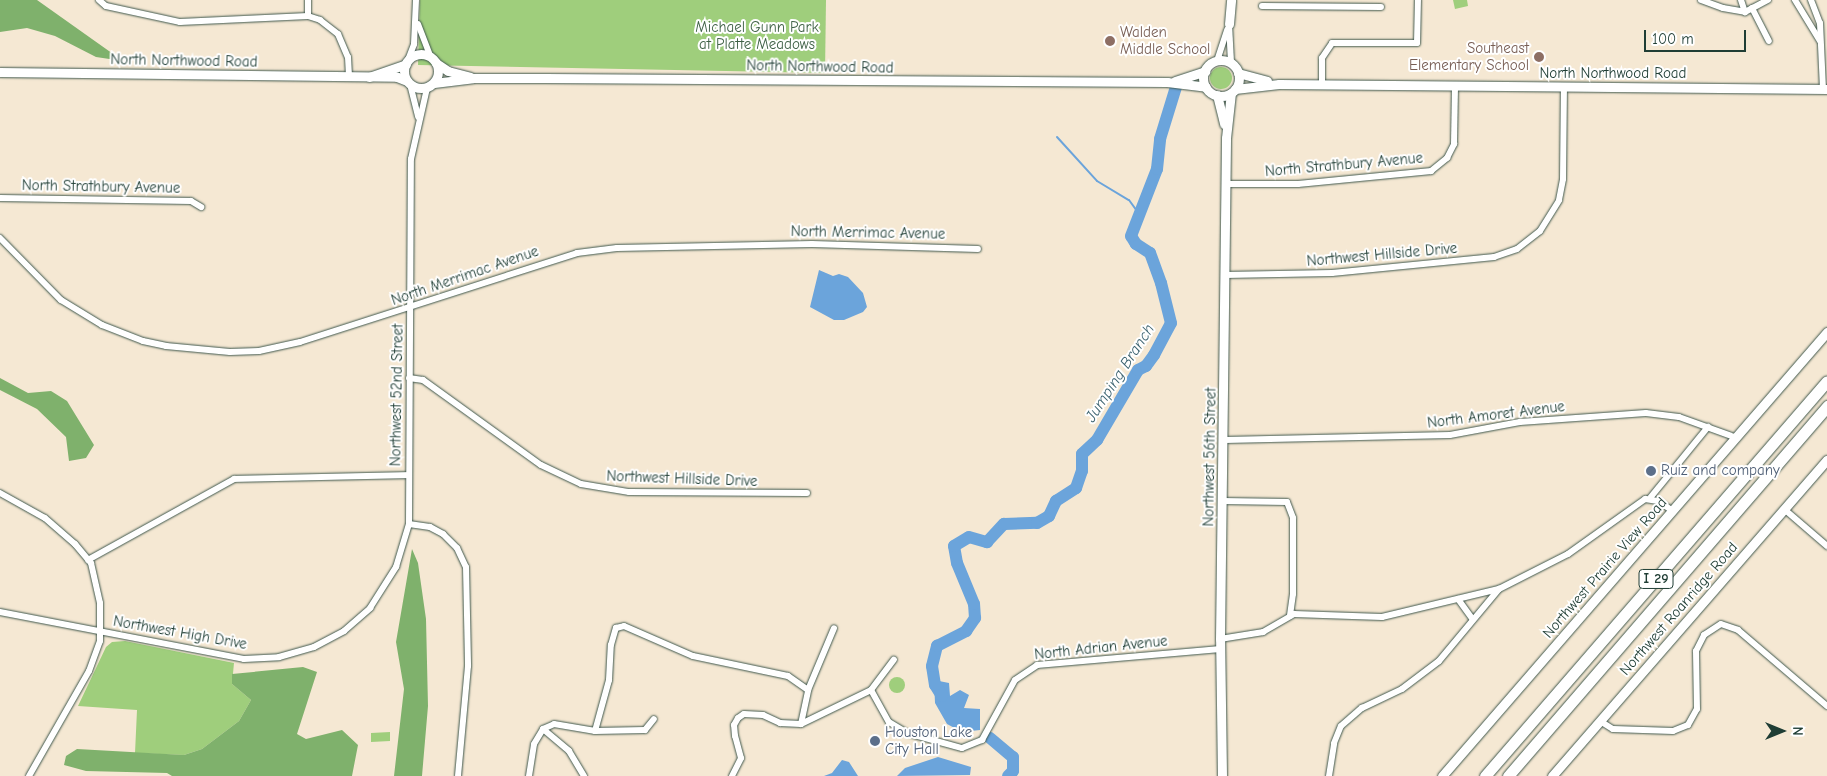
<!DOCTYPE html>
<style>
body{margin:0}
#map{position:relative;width:1827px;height:776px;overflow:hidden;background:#f5e8d3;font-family:"Comic Neue",sans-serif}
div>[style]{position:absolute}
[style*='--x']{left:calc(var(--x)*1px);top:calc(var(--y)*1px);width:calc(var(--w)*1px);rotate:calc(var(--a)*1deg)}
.green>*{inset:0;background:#9fce7c}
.round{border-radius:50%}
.forest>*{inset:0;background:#7fb16c}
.water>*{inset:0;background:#6ba4db}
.stream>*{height:2px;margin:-1px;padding:0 1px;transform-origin:1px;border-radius:1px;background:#6ba4db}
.river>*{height:12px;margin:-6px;padding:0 6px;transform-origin:6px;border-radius:6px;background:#6ba4db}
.roads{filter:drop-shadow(0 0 1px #3f574c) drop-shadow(0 0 1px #3f574c)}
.street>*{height:6px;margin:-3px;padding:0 3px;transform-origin:3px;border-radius:3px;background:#fff}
.secondary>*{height:9px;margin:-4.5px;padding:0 4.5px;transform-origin:4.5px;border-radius:4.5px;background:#fff}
.secondary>.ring{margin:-4.5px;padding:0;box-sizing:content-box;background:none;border:9px solid #fff;border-radius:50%}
.highway>*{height:11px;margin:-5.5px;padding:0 5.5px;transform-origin:5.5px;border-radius:5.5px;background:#fff}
.dots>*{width:14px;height:14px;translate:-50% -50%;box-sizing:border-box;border:2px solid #fff;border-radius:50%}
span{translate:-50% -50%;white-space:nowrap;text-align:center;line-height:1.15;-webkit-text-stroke:4px #fff;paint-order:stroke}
.shield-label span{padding:1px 4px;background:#fff;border:1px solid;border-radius:4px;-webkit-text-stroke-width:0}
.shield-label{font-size:14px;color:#1f3d34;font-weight:700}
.park-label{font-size:15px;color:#3f6146}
.education-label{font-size:15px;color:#785e54}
.left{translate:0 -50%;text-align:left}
.right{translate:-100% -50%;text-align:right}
.street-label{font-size:15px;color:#1f3d34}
.service-label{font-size:15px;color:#4e5e75}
.water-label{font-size:16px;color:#3a616e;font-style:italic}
.north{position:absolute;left:1757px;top:706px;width:50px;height:50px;-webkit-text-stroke:4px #fff;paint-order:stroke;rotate:90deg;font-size:14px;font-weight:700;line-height:20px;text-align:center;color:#1f3d34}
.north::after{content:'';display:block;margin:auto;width:18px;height:22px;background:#1f3d34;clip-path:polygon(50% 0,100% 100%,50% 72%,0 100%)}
.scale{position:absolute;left:1644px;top:30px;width:102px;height:22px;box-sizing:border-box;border:2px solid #1f3d34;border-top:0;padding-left:6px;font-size:15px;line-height:18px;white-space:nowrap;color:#1f3d34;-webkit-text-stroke:4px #fff;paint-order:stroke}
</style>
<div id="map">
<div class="green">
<i style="clip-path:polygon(420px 0,826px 0,825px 73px,418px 65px)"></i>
<i style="clip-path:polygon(1453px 0,1467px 0,1468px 6px,1455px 9px)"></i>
<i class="round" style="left:1210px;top:67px;width:22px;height:22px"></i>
<i style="clip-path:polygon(125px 641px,234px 663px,232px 684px,251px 700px,239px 721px,202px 749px,184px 755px,135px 753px,137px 710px,78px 706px,106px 647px,112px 642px)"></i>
<i class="round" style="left:889px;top:677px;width:16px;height:16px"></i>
<i style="clip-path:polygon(390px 732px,390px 741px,371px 742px,371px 733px)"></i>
</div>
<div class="forest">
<i style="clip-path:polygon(0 0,37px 0,123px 61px,96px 57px,55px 36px,27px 28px,0 32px)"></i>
<i style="clip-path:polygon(0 378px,28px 393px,51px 391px,67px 401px,94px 445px,86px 458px,69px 461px,66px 437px,37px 409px,0 390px)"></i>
<i style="clip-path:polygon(412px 549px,418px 563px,426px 619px,428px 706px,422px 776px,394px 776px,404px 689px,396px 642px)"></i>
<i style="clip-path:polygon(303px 667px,317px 672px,297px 734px,306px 739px,342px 730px,358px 745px,352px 776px,172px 776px,167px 773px,86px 771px,64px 765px,66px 756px,77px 749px,184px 755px,202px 749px,239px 721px,251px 700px,232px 684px,232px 674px)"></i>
</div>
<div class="water">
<i style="clip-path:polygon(819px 270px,833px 276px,839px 274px,848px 277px,863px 293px,867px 307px,863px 312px,844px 320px,834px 320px,810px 307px)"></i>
<i style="clip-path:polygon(934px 680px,949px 683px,950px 696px,960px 690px,969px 695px,964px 708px,980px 709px,980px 730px,962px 732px,947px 724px,935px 703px)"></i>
<i style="clip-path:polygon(938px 757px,971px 767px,970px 775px,897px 776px,905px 768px)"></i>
<i style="clip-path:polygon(842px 760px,849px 762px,858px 776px,824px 776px,832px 773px)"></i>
</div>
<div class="stream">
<i style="--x:1057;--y:137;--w:59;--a:47.7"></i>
<i style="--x:1097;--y:181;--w:37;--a:31"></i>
<i style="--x:1129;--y:200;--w:19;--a:54"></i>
</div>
<div class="river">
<i style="--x:942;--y:696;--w:13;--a:-122"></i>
<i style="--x:935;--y:685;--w:19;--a:-99"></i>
<i style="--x:932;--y:666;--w:21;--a:-76"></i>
<i style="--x:937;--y:646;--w:33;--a:-27"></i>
<i style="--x:966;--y:631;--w:16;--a:-55"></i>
<i style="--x:975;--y:618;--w:14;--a:-94"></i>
<i style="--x:974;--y:604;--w:44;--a:-112.5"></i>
<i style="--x:957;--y:563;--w:17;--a:-100"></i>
<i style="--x:954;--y:546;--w:17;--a:-31"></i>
<i style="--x:969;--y:537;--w:19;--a:16"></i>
<i style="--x:987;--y:542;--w:25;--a:-47"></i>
<i style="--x:1004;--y:524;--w:33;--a:-2"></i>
<i style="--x:1037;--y:523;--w:14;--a:-30"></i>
<i style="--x:1049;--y:516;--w:17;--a:-65"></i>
<i style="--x:1056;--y:501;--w:24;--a:-33"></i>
<i style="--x:1076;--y:488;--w:18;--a:-71"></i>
<i style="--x:1082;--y:471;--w:17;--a:-90"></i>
<i style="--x:1082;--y:454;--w:21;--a:-43"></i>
<i style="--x:1097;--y:440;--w:81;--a:-59.6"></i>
<i style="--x:1138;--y:370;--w:9;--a:-27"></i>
<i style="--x:1146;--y:366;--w:14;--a:-54"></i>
<i style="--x:1154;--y:355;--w:36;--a:-62"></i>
<i style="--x:1171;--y:323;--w:41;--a:-104"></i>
<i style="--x:1161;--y:283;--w:32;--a:-110"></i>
<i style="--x:1150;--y:253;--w:17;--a:-147"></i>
<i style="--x:1136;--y:244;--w:9;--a:-122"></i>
<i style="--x:1131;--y:236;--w:72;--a:-68.8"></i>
<i style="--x:1157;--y:169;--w:30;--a:-84"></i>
<i style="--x:1160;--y:139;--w:54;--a:-72.9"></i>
<i style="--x:990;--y:738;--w:30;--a:40"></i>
<i style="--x:1013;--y:757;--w:14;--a:90"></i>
<i style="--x:1013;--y:771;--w:7;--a:135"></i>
</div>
<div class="roads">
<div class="street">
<i style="--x:99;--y:0;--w:9;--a:41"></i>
<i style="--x:106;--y:6;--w:76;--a:12.2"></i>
<i style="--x:180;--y:22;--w:128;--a:-2.7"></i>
<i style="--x:308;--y:16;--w:13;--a:18"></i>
<i style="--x:320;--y:20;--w:23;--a:38"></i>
<i style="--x:338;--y:34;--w:25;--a:67"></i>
<i style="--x:348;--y:57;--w:20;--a:87"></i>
<i style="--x:1701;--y:0;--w:23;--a:20"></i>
<i style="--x:1723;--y:8;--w:22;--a:10"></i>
<i style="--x:1745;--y:12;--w:26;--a:-28"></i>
<i style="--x:1741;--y:0;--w:13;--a:72"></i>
<i style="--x:1795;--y:0;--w:48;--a:58.6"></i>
<i style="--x:1811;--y:0;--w:25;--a:69"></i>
<i style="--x:1820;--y:23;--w:66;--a:87.4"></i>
<i style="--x:1262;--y:6;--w:119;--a:0.5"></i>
<i style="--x:1752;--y:8;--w:37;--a:63"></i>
<i style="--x:308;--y:16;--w:16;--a:-90"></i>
<i style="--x:418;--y:24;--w:34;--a:69"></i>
<i style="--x:1229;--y:24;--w:39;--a:87"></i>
<i style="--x:408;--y:60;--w:17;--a:-69"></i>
<i style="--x:414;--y:44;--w:44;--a:-87.4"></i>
<i style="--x:1217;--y:61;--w:33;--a:-72"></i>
<i style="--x:410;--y:84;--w:34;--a:76"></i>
<i style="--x:1322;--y:84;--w:26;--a:-90"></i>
<i style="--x:1322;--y:58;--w:18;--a:-56"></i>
<i style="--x:1332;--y:43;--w:85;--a:0"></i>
<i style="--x:1417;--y:43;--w:43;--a:-88.7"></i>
<i style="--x:1226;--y:184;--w:72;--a:0"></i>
<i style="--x:1298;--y:184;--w:134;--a:-5.6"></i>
<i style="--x:1431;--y:171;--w:21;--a:-39"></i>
<i style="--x:1447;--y:158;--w:16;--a:-63"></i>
<i style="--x:1454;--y:144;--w:57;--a:-89"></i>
<i style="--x:0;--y:198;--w:191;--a:0.9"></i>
<i style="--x:191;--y:201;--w:12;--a:31"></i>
<i style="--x:0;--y:238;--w:87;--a:45.5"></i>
<i style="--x:61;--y:300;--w:48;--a:31.4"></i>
<i style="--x:102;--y:325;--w:44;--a:21.3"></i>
<i style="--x:143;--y:341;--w:24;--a:12"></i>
<i style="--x:166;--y:346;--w:64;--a:5.4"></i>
<i style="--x:230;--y:352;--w:29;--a:-2"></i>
<i style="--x:259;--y:351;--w:42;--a:-12.4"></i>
<i style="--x:300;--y:342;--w:291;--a:-17.8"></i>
<i style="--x:577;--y:253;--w:40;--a:-7.1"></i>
<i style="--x:617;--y:248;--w:195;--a:-1.2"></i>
<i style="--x:812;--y:244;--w:166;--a:1.7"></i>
<i style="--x:1225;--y:275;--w:107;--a:-1.1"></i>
<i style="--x:1332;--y:273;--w:163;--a:-5.6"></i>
<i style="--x:1494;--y:257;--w:24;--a:-19"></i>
<i style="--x:1517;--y:249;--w:29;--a:-38"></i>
<i style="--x:1540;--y:231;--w:36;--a:-58"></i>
<i style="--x:1559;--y:200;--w:21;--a:-79"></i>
<i style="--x:1563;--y:179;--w:91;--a:-89.4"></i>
<i style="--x:409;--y:378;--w:14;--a:8"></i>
<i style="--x:423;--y:380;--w:145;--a:35.8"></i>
<i style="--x:541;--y:465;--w:44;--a:25.4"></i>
<i style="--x:581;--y:484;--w:49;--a:9.5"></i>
<i style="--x:629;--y:492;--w:178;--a:0.3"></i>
<i style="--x:1225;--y:440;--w:225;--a:-1.3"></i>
<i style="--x:1450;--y:435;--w:71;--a:-10.5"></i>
<i style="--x:1520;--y:422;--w:126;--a:-4.1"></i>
<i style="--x:1646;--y:413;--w:33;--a:7"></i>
<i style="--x:1679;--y:417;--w:62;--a:19.9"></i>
<i style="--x:0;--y:493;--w:51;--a:29.1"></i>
<i style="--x:45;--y:518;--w:40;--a:41"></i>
<i style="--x:75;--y:544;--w:25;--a:50"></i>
<i style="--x:91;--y:563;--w:41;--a:77.3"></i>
<i style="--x:100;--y:603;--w:38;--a:90"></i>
<i style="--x:100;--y:641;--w:32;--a:110"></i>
<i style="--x:89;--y:671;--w:121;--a:119.7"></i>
<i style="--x:1650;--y:498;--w:92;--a:-50.8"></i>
<i style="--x:1223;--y:501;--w:64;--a:0.9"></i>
<i style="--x:1287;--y:502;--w:17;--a:69"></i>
<i style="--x:1293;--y:518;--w:76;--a:90"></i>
<i style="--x:1293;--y:594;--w:22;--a:98"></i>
<i style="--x:1784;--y:509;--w:57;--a:40.7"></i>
<i style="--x:409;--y:524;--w:21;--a:8"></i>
<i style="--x:430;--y:527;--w:15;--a:28"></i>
<i style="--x:443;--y:534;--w:20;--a:45"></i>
<i style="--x:457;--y:548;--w:21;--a:65"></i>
<i style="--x:466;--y:567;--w:99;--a:88.8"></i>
<i style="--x:468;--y:666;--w:110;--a:95.2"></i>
<i style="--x:88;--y:560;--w:167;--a:-29"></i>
<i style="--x:234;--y:479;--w:175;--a:-1.3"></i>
<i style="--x:1458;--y:599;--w:24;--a:54"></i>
<i style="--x:0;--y:612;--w:248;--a:10.9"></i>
<i style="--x:244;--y:659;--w:35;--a:-3"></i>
<i style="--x:279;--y:657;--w:36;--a:-16"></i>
<i style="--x:314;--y:647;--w:34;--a:-28"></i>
<i style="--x:344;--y:631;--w:35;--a:-41"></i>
<i style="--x:370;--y:608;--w:49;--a:-57.6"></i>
<i style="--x:396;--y:567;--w:45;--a:-73.2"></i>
<i style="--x:409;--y:524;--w:365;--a:-89.7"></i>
<i style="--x:411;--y:159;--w:73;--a:-77.3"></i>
<i style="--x:1220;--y:639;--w:44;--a:-9.2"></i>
<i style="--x:1263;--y:632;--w:36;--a:-30"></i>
<i style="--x:1294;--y:614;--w:88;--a:2"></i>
<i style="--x:1382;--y:617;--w:120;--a:-13.5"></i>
<i style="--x:1499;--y:589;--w:77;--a:-26.9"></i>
<i style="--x:1568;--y:554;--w:95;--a:-35.5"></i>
<i style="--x:1645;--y:499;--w:13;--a:9"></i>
<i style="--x:1658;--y:501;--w:18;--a:34"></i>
<i style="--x:871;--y:690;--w:37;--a:61"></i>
<i style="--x:889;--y:722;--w:21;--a:31"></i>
<i style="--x:907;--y:733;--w:57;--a:15.3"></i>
<i style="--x:962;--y:748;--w:22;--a:-22"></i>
<i style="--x:982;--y:740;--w:68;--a:-61.2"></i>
<i style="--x:1015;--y:680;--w:27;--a:-34"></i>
<i style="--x:1037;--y:665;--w:184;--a:-5"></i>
<i style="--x:1600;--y:721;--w:15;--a:32"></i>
<i style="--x:1613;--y:729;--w:60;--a:1.9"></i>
<i style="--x:1673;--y:731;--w:16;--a:-22"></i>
<i style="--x:1688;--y:725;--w:18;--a:-61"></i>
<i style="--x:1697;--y:709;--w:58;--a:-91"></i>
<i style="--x:1696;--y:651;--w:18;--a:-63"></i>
<i style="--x:1704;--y:635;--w:20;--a:-33"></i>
<i style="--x:1721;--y:624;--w:18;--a:19"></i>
<i style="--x:1738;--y:630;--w:117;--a:40.5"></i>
<i style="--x:801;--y:724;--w:35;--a:-78"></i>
<i style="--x:808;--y:690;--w:67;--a:-67.2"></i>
<i style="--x:543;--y:729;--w:12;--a:-24"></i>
<i style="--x:554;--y:724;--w:42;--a:9.7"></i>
<i style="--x:595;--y:731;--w:53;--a:-74.6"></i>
<i style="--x:609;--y:680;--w:35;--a:-87"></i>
<i style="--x:611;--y:645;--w:18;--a:-74"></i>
<i style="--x:616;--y:628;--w:8;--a:-14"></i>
<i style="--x:624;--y:626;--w:75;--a:23.5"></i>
<i style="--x:693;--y:656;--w:97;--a:11.9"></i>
<i style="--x:788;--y:676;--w:24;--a:35"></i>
<i style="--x:543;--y:729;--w:34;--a:40"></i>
<i style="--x:569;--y:751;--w:29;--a:59"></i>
<i style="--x:595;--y:731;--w:50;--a:-1.1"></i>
<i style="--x:645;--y:730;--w:14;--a:-51"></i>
<i style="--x:529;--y:776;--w:32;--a:-81"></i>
<i style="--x:534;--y:744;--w:17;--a:-59"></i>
<i style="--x:732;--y:776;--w:20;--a:-63"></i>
<i style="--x:741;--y:758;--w:23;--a:-105"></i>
<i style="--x:735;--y:736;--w:11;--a:-95"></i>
<i style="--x:734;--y:725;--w:8;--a:-60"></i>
<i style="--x:738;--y:718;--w:7;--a:-34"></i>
<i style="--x:744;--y:714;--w:19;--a:3"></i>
<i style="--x:763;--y:715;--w:19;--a:25"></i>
<i style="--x:780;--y:723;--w:21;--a:3"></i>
<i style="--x:801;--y:724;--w:78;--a:-25.9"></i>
<i style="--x:871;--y:690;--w:38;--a:-53"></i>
<i style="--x:1329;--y:776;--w:33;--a:-81"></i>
<i style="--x:1334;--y:743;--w:18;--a:-68"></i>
<i style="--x:1341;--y:726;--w:28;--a:-41"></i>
<i style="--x:1362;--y:708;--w:44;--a:-25.4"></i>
<i style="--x:1402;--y:689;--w:46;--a:-37.1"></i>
<i style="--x:1439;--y:661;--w:94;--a:-50.2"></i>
</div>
<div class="secondary">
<i style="--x:1229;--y:24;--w:24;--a:-85"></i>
<i class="ring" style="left:404px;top:54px;width:25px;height:25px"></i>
<i class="ring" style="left:1203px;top:60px;width:27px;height:27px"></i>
<i style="--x:436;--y:63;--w:14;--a:34"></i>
<i style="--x:448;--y:71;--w:23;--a:15"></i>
<i style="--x:0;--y:72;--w:397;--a:0.7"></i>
<i style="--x:397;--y:77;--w:11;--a:22"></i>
<i style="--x:1238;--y:73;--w:30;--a:15"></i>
<i style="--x:369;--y:77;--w:39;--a:-19"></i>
<i style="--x:1175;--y:81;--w:32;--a:-18"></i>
<i style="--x:434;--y:83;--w:39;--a:-7"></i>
<i style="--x:473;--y:78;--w:72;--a:0"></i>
<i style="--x:545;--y:78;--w:622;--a:0.37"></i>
<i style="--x:1167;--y:82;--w:39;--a:7"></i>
<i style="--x:1235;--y:89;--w:44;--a:-6.5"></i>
<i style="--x:1279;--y:84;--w:548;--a:0.52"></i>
<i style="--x:1217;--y:95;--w:30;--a:76"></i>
<i style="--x:1222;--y:776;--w:137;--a:-90.8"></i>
<i style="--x:1220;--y:639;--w:501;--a:-89.31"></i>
<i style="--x:1226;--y:138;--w:45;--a:-83.7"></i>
<i style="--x:1442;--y:776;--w:588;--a:-49.07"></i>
<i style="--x:1552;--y:776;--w:419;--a:-49"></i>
</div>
<div class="highway">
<i style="--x:1485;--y:776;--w:522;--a:-49.11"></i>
<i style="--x:1508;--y:776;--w:489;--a:-49.2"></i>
</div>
</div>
<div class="dots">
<i style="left:1110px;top:41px;background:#8d6e63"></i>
<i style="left:1539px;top:57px;background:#8d6e63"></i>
<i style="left:1651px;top:471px;background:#5c6f8a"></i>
<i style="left:875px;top:741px;background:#5c6f8a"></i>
</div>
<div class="shield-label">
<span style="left:1656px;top:579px">I 29</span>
</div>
<div class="park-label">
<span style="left:757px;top:36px">Michael Gunn Park<br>at Platte Meadows</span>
</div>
<div class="education-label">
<span class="left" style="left:1120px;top:41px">Walden<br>Middle School</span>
<span class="right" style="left:1529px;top:57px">Southeast<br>Elementary School</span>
</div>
<div class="street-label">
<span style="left:184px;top:61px;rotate:1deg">North Northwood Road</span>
<span style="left:820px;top:67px;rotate:1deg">North Northwood Road</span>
<span style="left:1613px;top:74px">North Northwood Road</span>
<span style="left:1344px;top:165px;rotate:-5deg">North Strathbury Avenue</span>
<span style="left:101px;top:187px;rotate:1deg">North Strathbury Avenue</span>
<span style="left:868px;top:233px;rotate:1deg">North Merrimac Avenue</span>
<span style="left:1382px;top:255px;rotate:-5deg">Northwest Hillside Drive</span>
<span style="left:465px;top:276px;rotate:-19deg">North Merrimac Avenue</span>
<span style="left:397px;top:395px;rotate:-89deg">Northwest 52nd Street</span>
<span style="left:1496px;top:415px;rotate:-7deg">North Amoret Avenue</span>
<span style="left:1210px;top:457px;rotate:-89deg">Northwest 56th Street</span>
<span style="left:682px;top:479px;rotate:2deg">Northwest Hillside Drive</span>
<span style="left:1605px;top:568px;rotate:-49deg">Northwest Prairie View Road</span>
<span style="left:1679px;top:609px;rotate:-49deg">Northwest Roanridge Road</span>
<span style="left:180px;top:633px;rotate:10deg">Northwest High Drive</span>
<span style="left:1101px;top:648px;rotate:-6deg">North Adrian Avenue</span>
</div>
<div class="service-label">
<span class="left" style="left:1661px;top:471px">Ruiz and company</span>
<span class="left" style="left:885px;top:741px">Houston Lake<br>City Hall</span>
</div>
<div class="water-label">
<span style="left:1120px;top:373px;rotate:-57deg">Jumping Branch</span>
</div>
<div class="north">N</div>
<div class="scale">100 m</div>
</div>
